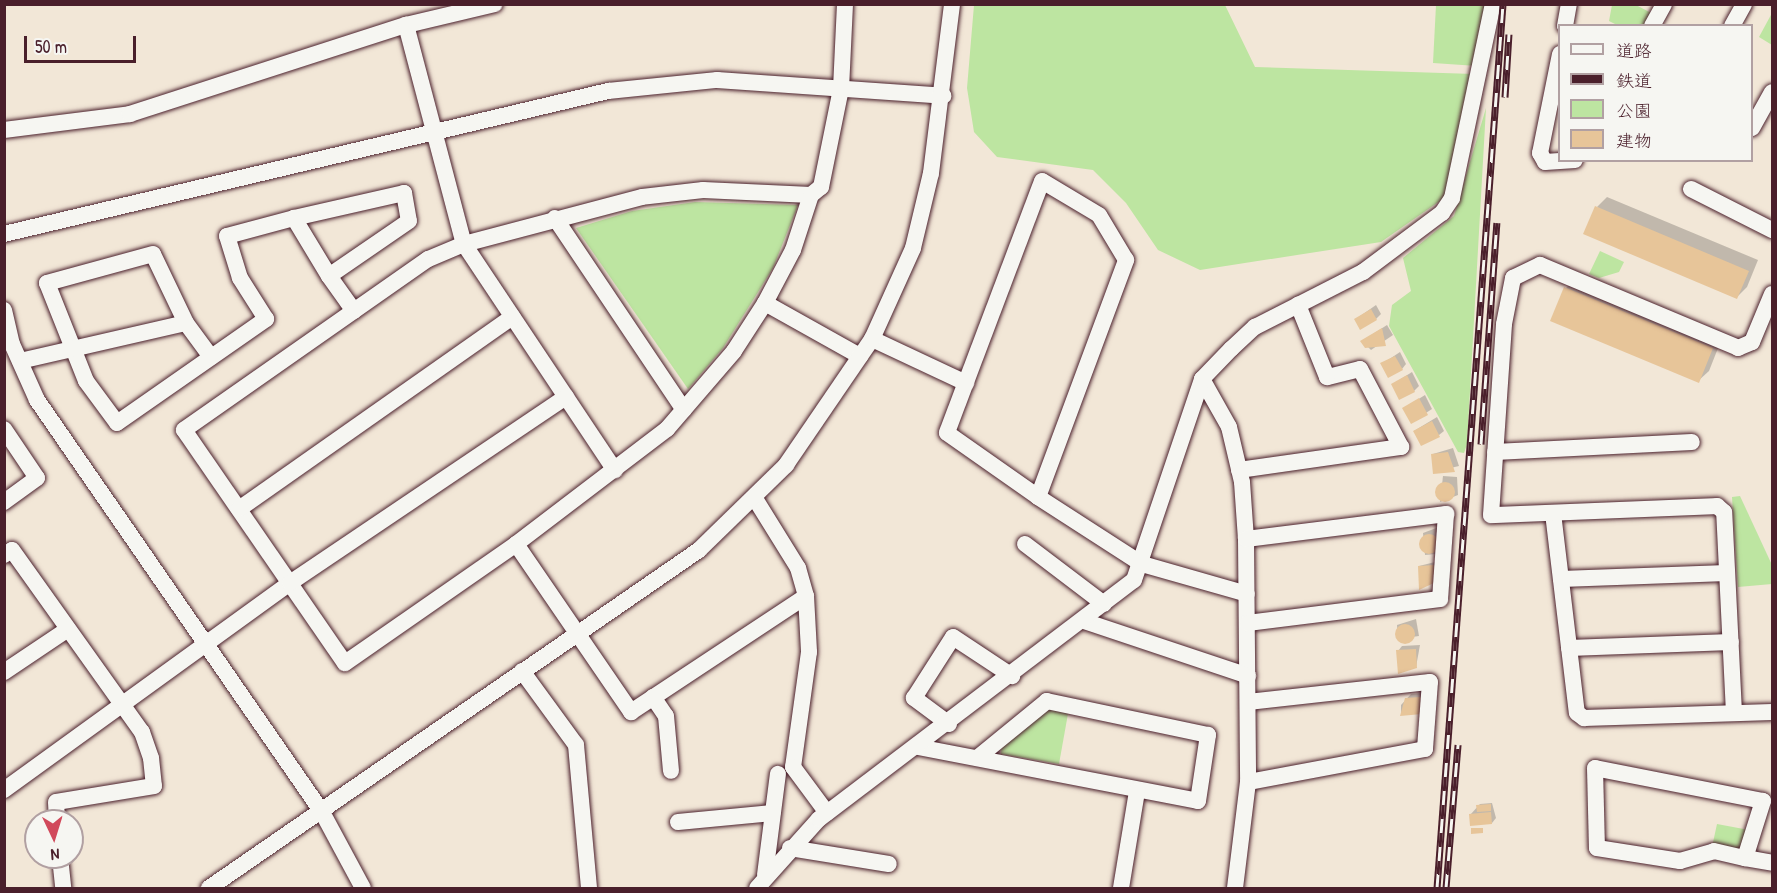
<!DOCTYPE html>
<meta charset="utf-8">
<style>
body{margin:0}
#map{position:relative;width:1777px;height:893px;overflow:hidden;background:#f2e7d7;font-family:"Patrick Hand","Klee One",sans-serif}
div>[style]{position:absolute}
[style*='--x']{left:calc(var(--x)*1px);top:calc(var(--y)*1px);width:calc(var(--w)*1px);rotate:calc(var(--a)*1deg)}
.green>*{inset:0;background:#bde5a1}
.shadow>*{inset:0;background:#0003}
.building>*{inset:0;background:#e7c599}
.round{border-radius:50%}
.roads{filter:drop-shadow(0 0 2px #4a1f2b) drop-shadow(0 0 2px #4a1f2b)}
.minor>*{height:16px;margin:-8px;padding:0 8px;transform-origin:8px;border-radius:8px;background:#f6f6f2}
.rail>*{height:7px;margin-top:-3.5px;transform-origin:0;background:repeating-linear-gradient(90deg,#f6f6f2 0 14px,#4a1f2b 0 28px);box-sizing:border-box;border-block:2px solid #4a1f2b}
span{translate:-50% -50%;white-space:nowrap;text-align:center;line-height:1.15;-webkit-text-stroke:4.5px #f6f6f2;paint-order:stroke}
.frame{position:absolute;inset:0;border:6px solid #4a1f2b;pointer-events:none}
.legend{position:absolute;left:1558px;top:24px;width:195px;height:138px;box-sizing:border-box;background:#f6f6f2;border:2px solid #b1a0a2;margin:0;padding:8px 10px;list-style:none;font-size:18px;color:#4a1f2b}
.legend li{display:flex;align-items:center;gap:12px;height:30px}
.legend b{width:30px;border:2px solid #b1a0a2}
.north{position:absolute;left:24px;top:809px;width:60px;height:60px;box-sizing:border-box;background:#f6f6f2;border:2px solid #b1a0a2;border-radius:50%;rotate:176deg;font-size:16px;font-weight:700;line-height:24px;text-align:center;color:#4a1f2b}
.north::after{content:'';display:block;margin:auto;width:21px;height:27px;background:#d1495b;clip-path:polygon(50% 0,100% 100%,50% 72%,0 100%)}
.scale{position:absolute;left:24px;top:36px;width:112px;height:27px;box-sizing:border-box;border:3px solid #4a1f2b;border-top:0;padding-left:8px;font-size:18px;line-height:21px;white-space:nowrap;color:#4a1f2b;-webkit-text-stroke:4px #f6f6f2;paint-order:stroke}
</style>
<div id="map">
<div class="green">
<i style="clip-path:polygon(974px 5px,1225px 5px,1255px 67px,1474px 74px,1447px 196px,1381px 242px,1200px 270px,1158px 250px,1126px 203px,1093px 170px,997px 157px,974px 132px,967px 88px)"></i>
<i style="clip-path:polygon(1436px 5px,1489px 5px,1477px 66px,1433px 63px)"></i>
<i style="clip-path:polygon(1612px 5px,1636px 5px,1655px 15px,1648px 25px,1617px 25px,1609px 21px)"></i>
<i style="clip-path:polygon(1772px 13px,1772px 45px,1759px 37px)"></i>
<i style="clip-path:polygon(1486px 108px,1467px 444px,1464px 453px,1458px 452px,1389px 326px,1392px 305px,1411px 291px,1403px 258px,1454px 216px)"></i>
<i style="clip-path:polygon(695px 202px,798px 205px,773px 268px,723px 348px,688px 389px,576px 228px,632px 211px)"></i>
<i style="clip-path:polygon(1600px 251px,1624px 262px,1619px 272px,1599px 278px,1589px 274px)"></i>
<i style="clip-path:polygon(1740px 496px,1772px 565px,1772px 584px,1738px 587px,1732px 497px)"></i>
<i style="clip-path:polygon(1046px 708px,1069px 708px,1059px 764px,1001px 754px,1002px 741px)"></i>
<i style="clip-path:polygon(1717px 824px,1749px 830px,1738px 851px,1712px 847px)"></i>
</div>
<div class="shadow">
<i style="clip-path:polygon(1607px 197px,1758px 260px,1747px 287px,1737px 297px,1597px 207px)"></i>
<i style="clip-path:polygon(1576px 278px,1722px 338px,1709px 371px,1698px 381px,1566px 288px)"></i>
<i style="clip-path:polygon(1376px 305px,1381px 314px,1376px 319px,1356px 319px)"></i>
<i style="clip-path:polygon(1387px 325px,1393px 335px,1371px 350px,1362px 341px)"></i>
<i style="clip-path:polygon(1400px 352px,1406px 364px,1402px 369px,1382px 364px)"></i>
<i style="clip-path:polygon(1412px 372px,1419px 386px,1414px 391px,1393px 384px)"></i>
<i style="clip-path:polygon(1425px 395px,1432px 409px,1412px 422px,1404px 408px)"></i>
<i style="clip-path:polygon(1437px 417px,1444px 431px,1439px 435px,1414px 431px)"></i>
<i style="clip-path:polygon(1453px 448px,1459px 466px,1434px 472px,1433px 454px)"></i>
<i style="clip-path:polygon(1443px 476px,1457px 477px,1458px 495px,1440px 502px)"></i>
<i style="clip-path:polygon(1439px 527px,1436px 554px,1425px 555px,1423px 533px)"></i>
<i style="clip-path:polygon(1439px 561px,1435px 581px,1419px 566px)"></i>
<i style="clip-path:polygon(1416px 619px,1419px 636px,1398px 639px,1397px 625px)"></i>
<i style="clip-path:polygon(1420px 645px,1416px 667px,1398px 651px,1402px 646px)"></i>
<i style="clip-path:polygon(1425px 693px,1426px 707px,1401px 714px,1401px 705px,1411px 694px)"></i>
<i style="clip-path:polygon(1492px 803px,1496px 818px,1492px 823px,1470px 815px,1480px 804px)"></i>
</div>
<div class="building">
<i style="clip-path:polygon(1595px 206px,1749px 271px,1737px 299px,1583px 234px)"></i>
<i style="clip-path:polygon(1564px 287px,1713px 348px,1699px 383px,1550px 321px)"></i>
<i style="clip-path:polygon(1371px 309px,1377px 320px,1360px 330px,1354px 319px)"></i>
<i style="clip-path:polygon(1382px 328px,1386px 346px,1365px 348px,1360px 341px)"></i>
<i style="clip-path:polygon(1395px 356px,1403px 370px,1388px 378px,1380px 363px)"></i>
<i style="clip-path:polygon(1407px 375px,1415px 392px,1399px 400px,1391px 384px)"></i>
<i style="clip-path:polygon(1419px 398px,1428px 415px,1411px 424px,1402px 408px)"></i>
<i style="clip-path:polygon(1432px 421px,1440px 437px,1421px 446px,1413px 431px)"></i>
<i style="clip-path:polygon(1448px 452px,1455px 472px,1433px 474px,1431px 454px)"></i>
<i class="round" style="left:1435px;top:482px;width:20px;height:20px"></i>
<i class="round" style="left:1419px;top:534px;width:20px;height:20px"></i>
<i style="clip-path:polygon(1435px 565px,1436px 582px,1419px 590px,1418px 566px)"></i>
<i class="round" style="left:1395px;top:624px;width:20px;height:20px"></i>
<i style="clip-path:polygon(1416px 649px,1417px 668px,1398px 674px,1396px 650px)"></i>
<i style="clip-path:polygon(1421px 697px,1422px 714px,1400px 716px,1405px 698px)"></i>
<i style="clip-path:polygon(1491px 804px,1491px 811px,1477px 812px,1476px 805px)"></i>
<i style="clip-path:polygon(1491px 812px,1492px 824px,1470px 826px,1469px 814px)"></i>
<i style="clip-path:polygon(1471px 828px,1483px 828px,1483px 833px,1471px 834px)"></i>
</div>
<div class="roads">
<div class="minor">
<i style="--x:406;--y:25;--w:227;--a:75.2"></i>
<i style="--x:464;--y:244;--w:272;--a:56.3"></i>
<i style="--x:1565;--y:26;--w:22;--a:-80"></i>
<i style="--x:1652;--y:26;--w:25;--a:-61"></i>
<i style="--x:1732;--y:26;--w:25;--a:-61"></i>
<i style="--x:1560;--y:54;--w:101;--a:101.4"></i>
<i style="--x:1540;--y:153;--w:10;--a:61"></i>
<i style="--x:1545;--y:162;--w:30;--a:-4"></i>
<i style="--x:1752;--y:128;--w:41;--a:-60.9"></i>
<i style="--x:4;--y:130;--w:127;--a:-7.2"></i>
<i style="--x:130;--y:114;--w:290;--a:-17.9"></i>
<i style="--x:406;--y:25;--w:91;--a:-13.3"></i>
<i style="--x:1691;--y:189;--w:91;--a:26.8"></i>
<i style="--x:811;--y:195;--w:108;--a:-177.3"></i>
<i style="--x:703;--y:190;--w:61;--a:173.5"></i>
<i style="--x:642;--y:197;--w:184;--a:165.2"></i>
<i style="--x:464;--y:244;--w:39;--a:157"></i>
<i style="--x:428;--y:259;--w:298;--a:145"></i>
<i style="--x:184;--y:430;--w:283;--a:55.4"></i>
<i style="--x:345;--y:663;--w:208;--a:-34.8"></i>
<i style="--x:516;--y:544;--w:190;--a:-37.3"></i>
<i style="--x:667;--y:429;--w:103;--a:-49.3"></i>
<i style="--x:734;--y:351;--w:57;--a:-57.1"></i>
<i style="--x:765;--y:303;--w:60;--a:-62.2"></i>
<i style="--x:793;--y:250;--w:58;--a:-71.9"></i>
<i style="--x:811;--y:195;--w:13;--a:-39"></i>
<i style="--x:821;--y:187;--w:100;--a:-78.5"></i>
<i style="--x:841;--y:89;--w:85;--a:-87.3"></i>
<i style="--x:555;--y:218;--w:231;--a:56.1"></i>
<i style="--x:4;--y:234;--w:621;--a:-13.32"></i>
<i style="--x:608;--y:91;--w:110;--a:-5.8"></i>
<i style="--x:717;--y:80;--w:227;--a:4"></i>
<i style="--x:329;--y:276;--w:68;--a:-121.1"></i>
<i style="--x:294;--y:218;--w:113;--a:-12.8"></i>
<i style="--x:404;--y:193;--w:28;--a:80"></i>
<i style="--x:409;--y:221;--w:97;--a:145.5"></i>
<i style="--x:329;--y:276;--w:43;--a:54.5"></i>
<i style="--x:765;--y:303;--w:109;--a:29.2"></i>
<i style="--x:4;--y:310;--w:35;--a:77"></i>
<i style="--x:12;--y:344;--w:61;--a:65.9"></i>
<i style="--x:37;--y:400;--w:501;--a:55.33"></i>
<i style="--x:322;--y:812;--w:86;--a:61.7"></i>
<i style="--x:872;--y:339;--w:104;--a:25.1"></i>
<i style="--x:211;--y:357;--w:42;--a:-126.3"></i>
<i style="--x:186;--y:323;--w:76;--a:-115.6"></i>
<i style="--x:153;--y:254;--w:110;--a:164.7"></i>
<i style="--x:47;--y:283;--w:105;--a:68.3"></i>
<i style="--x:86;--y:381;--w:52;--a:53.6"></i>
<i style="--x:117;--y:423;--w:182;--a:-34.9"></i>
<i style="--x:266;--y:319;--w:49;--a:-122.4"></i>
<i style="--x:240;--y:278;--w:44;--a:-107.2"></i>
<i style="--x:227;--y:236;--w:69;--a:-15"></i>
<i style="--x:20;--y:361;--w:170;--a:-12.9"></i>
<i style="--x:1202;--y:379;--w:55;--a:60.6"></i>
<i style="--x:1229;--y:427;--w:57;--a:76.7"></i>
<i style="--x:1242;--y:482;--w:57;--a:86"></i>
<i style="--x:1246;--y:539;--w:243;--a:89.5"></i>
<i style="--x:1248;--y:782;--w:107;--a:97"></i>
<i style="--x:4;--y:429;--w:59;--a:56"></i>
<i style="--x:37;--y:478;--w:41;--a:144"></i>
<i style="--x:1495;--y:452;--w:197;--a:-2.9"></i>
<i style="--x:1239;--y:470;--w:164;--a:-8.1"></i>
<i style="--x:1401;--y:447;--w:88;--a:-117.7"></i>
<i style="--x:1360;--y:369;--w:34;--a:166"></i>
<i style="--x:1327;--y:377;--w:78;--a:-111.9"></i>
<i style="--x:754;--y:497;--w:84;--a:58.2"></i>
<i style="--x:798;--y:568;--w:29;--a:74"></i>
<i style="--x:806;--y:596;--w:56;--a:86.9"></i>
<i style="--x:809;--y:652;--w:116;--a:97.9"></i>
<i style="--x:793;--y:767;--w:57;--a:53.5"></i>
<i style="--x:1038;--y:497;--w:253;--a:-69.6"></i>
<i style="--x:1126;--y:260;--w:52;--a:-121"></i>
<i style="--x:1099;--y:215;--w:66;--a:-149.2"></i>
<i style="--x:1042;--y:181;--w:269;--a:110.7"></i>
<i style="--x:947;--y:433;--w:111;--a:35.1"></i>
<i style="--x:1038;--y:497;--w:124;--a:32.8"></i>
<i style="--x:1142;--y:564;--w:109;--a:15.9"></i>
<i style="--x:239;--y:509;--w:334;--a:-35.1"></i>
<i style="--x:1553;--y:513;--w:201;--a:83.2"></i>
<i style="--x:1577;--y:713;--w:9;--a:36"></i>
<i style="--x:1584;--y:718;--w:188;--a:-1.8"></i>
<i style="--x:1246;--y:539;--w:202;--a:-7.1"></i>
<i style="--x:1446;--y:514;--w:85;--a:94"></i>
<i style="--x:1440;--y:599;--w:194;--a:172.9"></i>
<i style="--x:516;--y:544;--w:204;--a:55.6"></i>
<i style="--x:631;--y:712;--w:210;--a:-33.5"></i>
<i style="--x:1025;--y:544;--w:99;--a:37.2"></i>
<i style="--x:4;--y:555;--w:9;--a:-32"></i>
<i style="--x:12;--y:550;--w:224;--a:54.5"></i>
<i style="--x:142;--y:732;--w:28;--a:71"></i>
<i style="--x:151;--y:758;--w:28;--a:84"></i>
<i style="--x:154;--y:786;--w:99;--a:170.7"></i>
<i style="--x:56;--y:802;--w:19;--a:87"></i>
<i style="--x:1561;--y:579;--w:166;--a:-2.1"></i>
<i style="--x:1084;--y:621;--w:173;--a:18.5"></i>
<i style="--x:1569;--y:648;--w:162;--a:-2.1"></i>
<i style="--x:522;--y:671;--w:92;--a:53.9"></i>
<i style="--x:576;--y:745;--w:144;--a:84.8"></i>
<i style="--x:4;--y:672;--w:77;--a:-33.9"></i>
<i style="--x:653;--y:697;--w:23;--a:56"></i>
<i style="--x:666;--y:716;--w:55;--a:84.8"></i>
<i style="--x:1248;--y:702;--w:183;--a:-6.3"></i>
<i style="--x:1430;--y:682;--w:67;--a:94.3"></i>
<i style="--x:1425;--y:749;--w:180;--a:169.4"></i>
<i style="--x:1734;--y:713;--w:201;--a:-92.8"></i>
<i style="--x:1724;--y:512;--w:9;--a:-139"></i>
<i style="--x:1717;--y:506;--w:226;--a:177.7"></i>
<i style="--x:1491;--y:515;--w:191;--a:-86.1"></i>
<i style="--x:1504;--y:324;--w:47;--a:-78.9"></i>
<i style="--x:1513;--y:278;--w:30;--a:-26"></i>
<i style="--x:1540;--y:265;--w:215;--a:22.7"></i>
<i style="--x:1738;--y:348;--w:15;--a:-23"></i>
<i style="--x:1752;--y:342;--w:52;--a:-67.4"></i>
<i style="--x:949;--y:724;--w:44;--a:-143.4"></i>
<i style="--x:914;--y:698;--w:72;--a:-57.4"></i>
<i style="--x:953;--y:637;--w:71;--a:33.5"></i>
<i style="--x:918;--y:747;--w:285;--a:10.9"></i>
<i style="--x:1198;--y:801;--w:67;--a:-81.4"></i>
<i style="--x:1208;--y:735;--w:165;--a:-168.1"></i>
<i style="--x:1047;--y:701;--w:90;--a:140.8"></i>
<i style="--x:4;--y:790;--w:353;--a:-35.9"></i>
<i style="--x:290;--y:583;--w:333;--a:-34"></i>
<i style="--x:678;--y:822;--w:95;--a:-5.4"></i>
<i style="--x:790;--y:848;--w:100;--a:9.2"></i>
<i style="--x:60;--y:857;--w:31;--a:84"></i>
<i style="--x:1745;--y:858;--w:60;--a:-72.5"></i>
<i style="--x:1763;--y:801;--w:171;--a:-168.9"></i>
<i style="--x:1595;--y:768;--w:80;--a:88.6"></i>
<i style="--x:1597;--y:848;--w:84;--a:8.9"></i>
<i style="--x:1680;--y:861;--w:35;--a:-16"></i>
<i style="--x:1714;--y:851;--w:32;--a:13"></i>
<i style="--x:1745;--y:858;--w:27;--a:10"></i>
<i style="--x:765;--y:875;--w:102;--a:-82.7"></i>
<i style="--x:209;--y:888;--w:595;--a:-34.6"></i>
<i style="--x:699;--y:550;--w:122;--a:-44.3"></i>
<i style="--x:786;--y:465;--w:153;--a:-55.7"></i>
<i style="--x:872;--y:339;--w:100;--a:-65.7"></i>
<i style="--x:913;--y:248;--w:77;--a:-76.5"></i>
<i style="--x:931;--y:173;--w:170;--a:-82.9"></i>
<i style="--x:757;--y:888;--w:93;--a:-48.1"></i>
<i style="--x:819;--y:819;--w:395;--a:-37.2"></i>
<i style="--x:1134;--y:580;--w:212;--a:-71.3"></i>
<i style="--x:1202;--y:379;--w:42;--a:-46"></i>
<i style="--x:1231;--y:349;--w:33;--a:-43"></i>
<i style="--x:1255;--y:327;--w:121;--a:-27"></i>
<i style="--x:1363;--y:272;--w:99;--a:-36.8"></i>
<i style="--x:1442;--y:213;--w:18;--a:-56"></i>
<i style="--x:1452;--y:198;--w:198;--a:-78.1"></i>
<i style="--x:1121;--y:888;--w:98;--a:-80.6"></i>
</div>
</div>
<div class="rail">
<i style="--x:1505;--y:97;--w:63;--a:-86.4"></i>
<i style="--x:1481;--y:444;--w:222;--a:-85.9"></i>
<i style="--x:1437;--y:888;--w:886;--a:-85.73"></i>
<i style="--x:1446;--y:888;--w:144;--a:-85.2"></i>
</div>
<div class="frame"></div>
<ul class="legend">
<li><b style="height:8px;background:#f6f6f2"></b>道路</li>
<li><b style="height:8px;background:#4a1f2b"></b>鉄道</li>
<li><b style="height:16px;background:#bde5a1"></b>公園</li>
<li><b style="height:16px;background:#e7c599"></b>建物</li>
</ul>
<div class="north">N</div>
<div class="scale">50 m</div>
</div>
